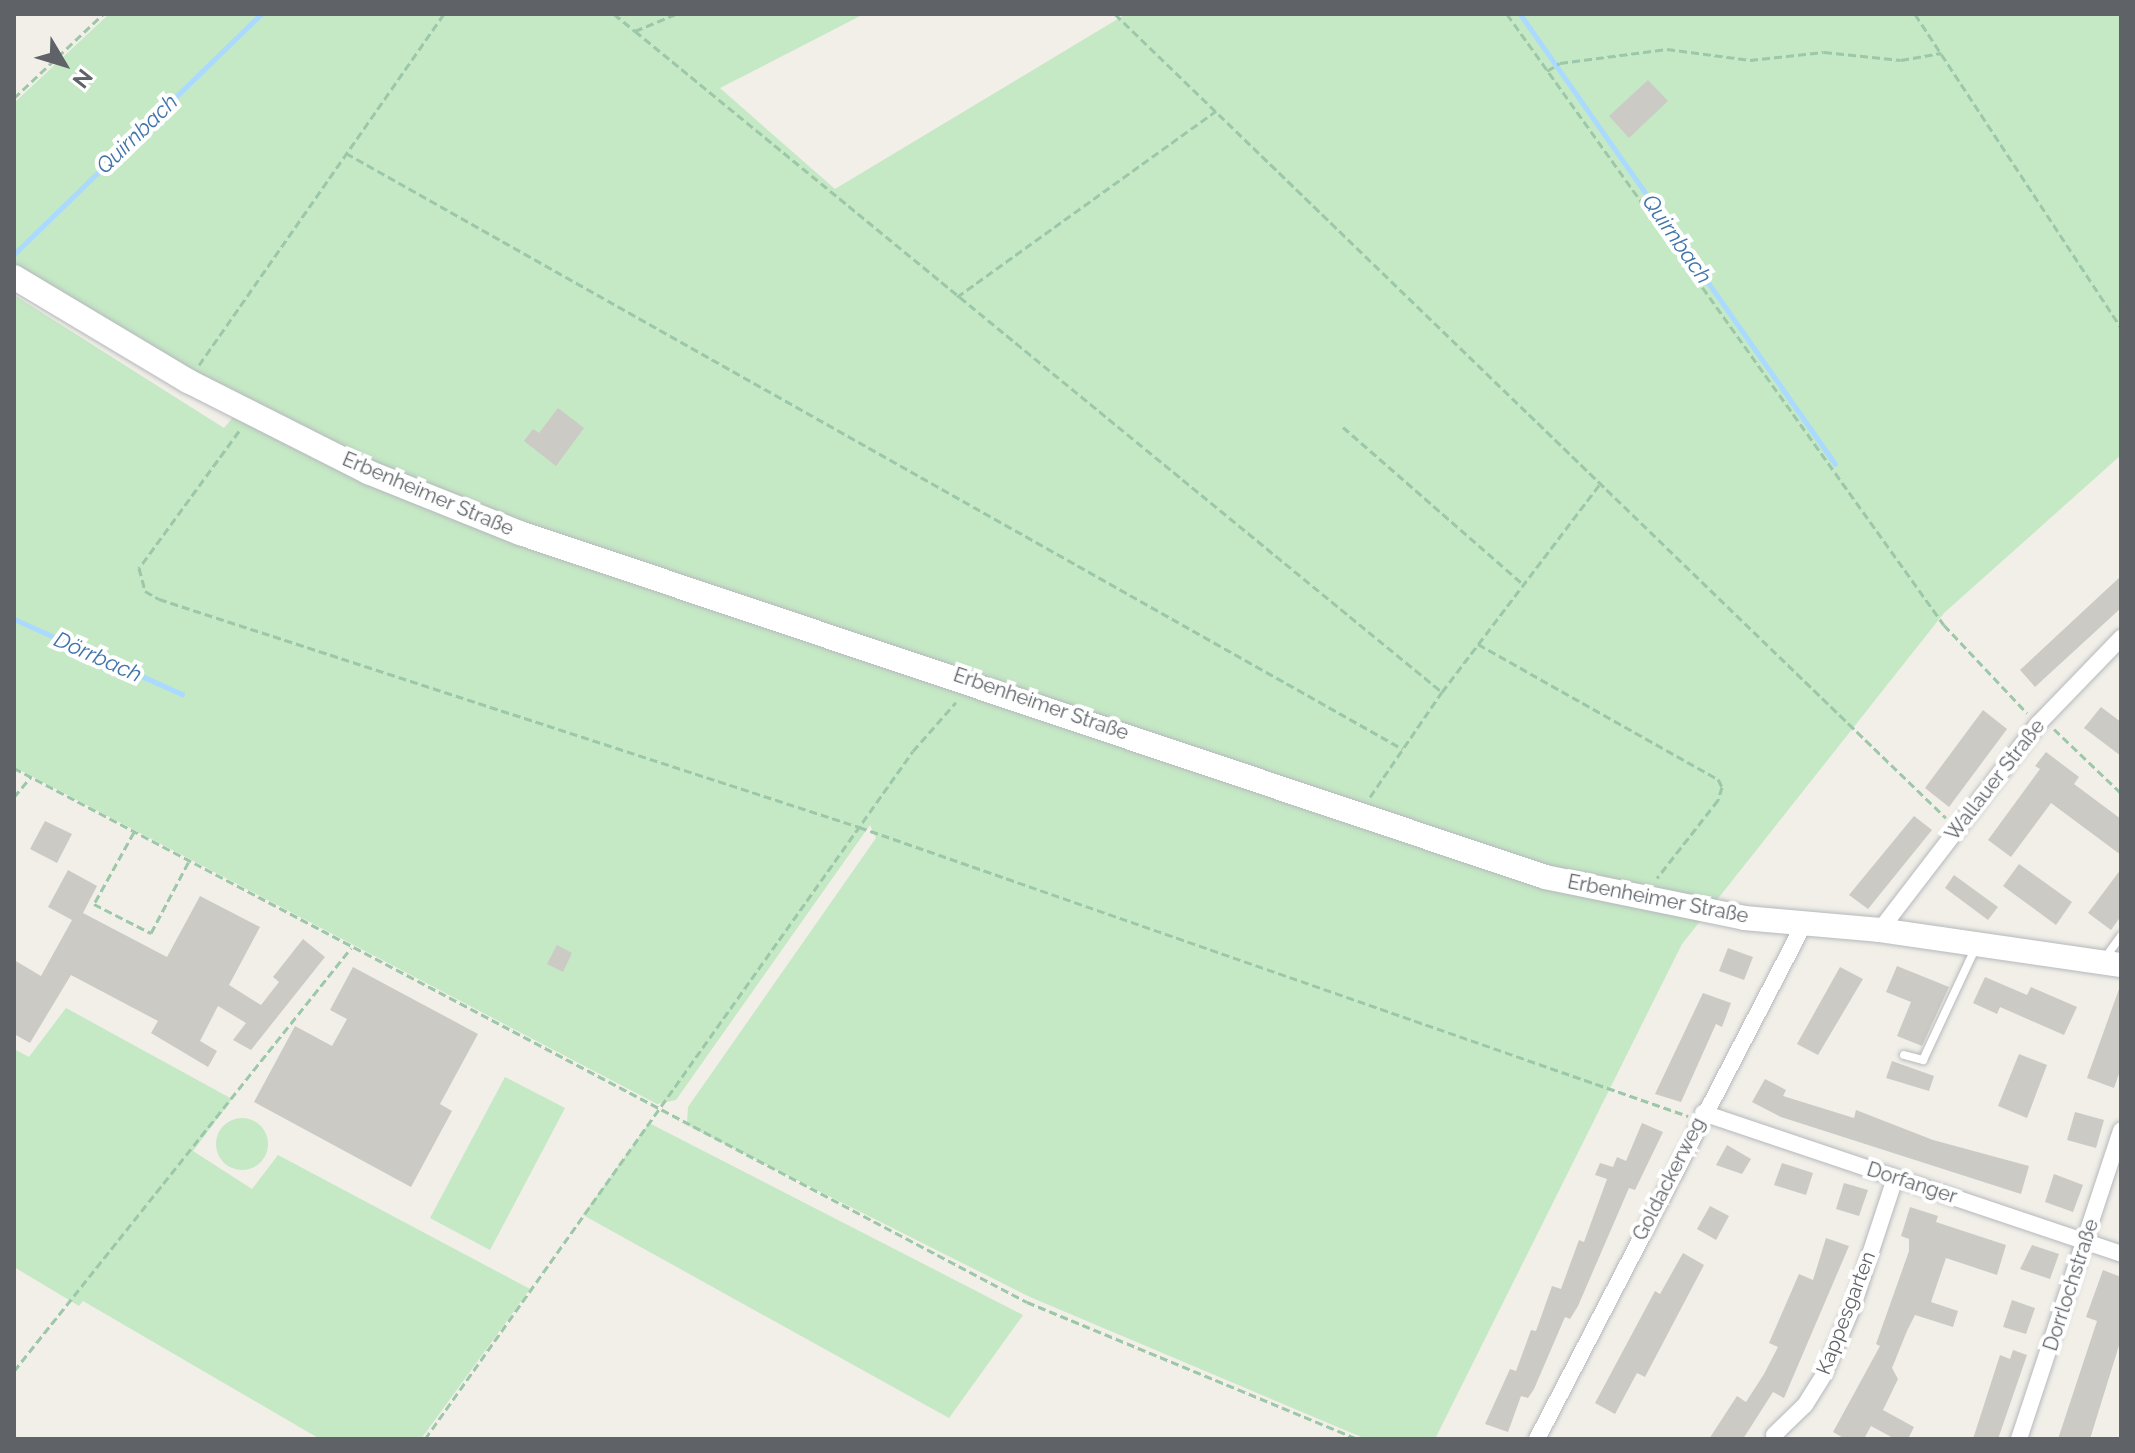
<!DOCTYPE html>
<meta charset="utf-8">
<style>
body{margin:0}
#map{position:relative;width:2135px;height:1453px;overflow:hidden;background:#f1efe8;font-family:Raleway,sans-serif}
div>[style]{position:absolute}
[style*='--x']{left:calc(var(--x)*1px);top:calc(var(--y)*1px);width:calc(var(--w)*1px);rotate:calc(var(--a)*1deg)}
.green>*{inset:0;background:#c5e8c5}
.round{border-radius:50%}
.stream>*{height:5px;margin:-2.5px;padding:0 2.5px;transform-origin:2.5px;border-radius:2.5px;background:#aadaff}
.building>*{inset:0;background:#cccac5}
.path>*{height:3px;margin-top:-1.5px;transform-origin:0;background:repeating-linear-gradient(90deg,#9cc7a9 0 8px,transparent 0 12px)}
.roads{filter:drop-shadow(0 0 2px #b5b8bc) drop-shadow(0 0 2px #b5b8bc)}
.lane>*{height:8px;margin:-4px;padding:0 4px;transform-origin:4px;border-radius:4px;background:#fff}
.street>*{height:16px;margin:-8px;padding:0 8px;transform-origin:8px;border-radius:8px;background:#fff}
.secondary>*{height:24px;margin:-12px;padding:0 12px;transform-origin:12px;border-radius:12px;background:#fff}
span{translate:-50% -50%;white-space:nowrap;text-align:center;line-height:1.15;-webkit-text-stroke:8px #fff;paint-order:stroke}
.street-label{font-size:20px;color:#5f6368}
.water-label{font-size:22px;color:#4174aa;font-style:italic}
.frame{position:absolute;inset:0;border:16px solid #5f6368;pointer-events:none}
.north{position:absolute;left:24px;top:24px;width:80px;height:80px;-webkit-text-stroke:6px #fff;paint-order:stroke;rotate:128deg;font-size:22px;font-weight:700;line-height:32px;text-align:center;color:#5f6368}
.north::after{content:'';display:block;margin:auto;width:28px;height:36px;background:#5f6368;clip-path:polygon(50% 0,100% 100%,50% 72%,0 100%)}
</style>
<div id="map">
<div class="green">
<i style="clip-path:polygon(109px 14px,864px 14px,720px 88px,835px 189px,1126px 14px,2121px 14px,2121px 455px,1944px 613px,1682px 944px,1435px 1439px,1366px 1439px,1030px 1297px,687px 1125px,688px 1107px,876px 838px,870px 825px,676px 1100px,657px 1104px,14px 767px,14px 295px,224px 428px,247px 401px,202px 381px,14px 267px,14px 103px)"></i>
<i style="clip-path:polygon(66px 1008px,232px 1099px,193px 1151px,252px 1189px,278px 1155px,530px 1289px,421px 1439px,320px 1439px,83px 1301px,79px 1306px,14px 1267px,14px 1049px,29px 1057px)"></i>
<i style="clip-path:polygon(505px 1077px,565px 1108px,490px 1250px,430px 1218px)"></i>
<i class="round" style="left:216px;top:1118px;width:52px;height:52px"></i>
<i style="clip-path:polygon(649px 1123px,1023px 1315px,949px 1418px,583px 1215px)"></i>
</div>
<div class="stream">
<i style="--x:1520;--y:14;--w:549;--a:55.01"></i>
<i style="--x:14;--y:254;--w:344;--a:-44.2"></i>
<i style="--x:14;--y:619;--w:184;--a:24.1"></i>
</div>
<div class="building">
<i style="clip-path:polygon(1648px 80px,1668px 101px,1629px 138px,1609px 116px)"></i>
<i style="clip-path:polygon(558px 408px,584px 428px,556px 466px,524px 441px,533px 429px,539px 433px)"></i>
<i style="clip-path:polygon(2121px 576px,2121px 608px,2035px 687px,2020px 670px)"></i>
<i style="clip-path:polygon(2101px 707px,2121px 722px,2121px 756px,2084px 728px)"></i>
<i style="clip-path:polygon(1983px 710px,2007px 729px,1949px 807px,1925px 788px)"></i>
<i style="clip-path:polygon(2046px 752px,2079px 777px,2074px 784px,2121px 819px,2121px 855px,2051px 803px,2011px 857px,1988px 840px,2040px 769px,2035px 766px)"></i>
<i style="clip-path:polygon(1914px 816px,1932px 830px,1868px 909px,1849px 895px)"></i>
<i style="clip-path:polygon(45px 821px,72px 834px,57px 863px,30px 849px)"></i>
<i style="clip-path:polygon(2019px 864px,2072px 902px,2056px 925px,2003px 886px)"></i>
<i style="clip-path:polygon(2121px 869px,2121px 916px,2111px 930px,2088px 913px)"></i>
<i style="clip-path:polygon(68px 870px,97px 886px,83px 913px,167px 957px,200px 896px,260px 927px,229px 985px,261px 1005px,279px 982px,273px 977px,303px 939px,325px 957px,251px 1050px,233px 1040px,246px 1023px,218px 1006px,200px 1041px,217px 1051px,208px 1067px,151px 1033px,158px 1021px,71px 975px,30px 1043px,14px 1034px,14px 960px,41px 976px,72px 920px,48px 907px)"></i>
<i style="clip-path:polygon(1954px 875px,1998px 907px,1988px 920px,1945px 888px)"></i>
<i style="clip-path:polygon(557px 945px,572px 953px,563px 972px,547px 964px)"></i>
<i style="clip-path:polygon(1728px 948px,1753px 957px,1744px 980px,1719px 971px)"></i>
<i style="clip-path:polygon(1897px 966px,1949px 987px,1922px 1046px,1897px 1036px,1911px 1002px,1886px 992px)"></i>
<i style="clip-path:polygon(353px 967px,478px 1034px,440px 1104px,452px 1111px,411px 1187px,254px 1102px,295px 1026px,332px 1046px,347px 1019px,330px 1010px)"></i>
<i style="clip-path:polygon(1840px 967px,1863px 979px,1818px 1055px,1797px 1044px)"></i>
<i style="clip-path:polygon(1985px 977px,2027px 995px,2031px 987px,2077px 1007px,2064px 1035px,2000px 1007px,1997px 1014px,1973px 1003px)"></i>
<i style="clip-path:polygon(2119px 989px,2121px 1068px,2114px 1088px,2087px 1078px)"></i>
<i style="clip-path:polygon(1703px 993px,1731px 1003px,1722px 1027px,1716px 1024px,1681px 1102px,1655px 1094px)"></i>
<i style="clip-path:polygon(2019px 1054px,2047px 1065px,2027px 1118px,1998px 1106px)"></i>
<i style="clip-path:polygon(1892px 1061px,1934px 1076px,1929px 1091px,1886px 1078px)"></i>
<i style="clip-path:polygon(1765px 1079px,1786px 1090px,1783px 1096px,1854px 1118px,1856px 1110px,1933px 1140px,2029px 1166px,2021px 1194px,1781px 1117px,1752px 1102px)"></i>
<i style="clip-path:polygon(2075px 1112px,2104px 1120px,2096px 1148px,2067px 1140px)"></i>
<i style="clip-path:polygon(1642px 1123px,1663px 1132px,1635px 1190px,1629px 1188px,1578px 1306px,1570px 1319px,1565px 1317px,1534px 1389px,1528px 1398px,1521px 1396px,1508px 1432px,1485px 1424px,1510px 1369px,1516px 1371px,1531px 1330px,1536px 1331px,1552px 1286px,1561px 1289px,1579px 1240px,1584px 1242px,1607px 1179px,1595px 1175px,1600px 1163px,1613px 1167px,1617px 1157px,1626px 1161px)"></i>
<i style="clip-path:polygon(1727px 1145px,1751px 1159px,1742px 1174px,1716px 1165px)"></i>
<i style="clip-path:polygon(1782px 1163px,1813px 1173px,1806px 1195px,1774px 1185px)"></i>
<i style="clip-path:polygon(2054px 1174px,2083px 1185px,2073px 1212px,2045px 1202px)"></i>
<i style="clip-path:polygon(1844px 1183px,1868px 1190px,1859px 1216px,1836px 1209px)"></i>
<i style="clip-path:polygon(1710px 1206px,1729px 1216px,1716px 1240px,1697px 1229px)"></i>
<i style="clip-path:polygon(1910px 1207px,1938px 1216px,1936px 1222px,2006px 1245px,1997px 1275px,1946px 1258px,1931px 1302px,1958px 1311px,1953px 1327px,1915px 1315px,1907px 1331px,1892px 1368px,1898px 1379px,1883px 1410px,1914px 1427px,1908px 1439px,1895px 1439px,1871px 1426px,1864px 1439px,1845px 1439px,1833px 1432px,1880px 1346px,1876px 1344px,1909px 1251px,1909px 1239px,1901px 1236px)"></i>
<i style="clip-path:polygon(1826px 1238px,1849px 1246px,1784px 1398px,1773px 1392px,1743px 1439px,1709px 1439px,1737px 1396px,1746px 1402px,1764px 1374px,1778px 1347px,1769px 1343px,1799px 1274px,1813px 1280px)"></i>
<i style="clip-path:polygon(2032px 1245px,2059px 1254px,2050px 1279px,2020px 1269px)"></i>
<i style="clip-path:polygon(1683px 1253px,1704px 1265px,1645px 1377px,1637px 1373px,1615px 1414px,1595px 1403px,1655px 1291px,1660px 1294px)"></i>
<i style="clip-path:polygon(2103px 1270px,2121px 1277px,2121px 1339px,2090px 1439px,2058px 1439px,2097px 1321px,2086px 1317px)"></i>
<i style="clip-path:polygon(2012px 1300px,2035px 1308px,2026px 1334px,2003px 1327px)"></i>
<i style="clip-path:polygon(2013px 1350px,2027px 1355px,1998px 1439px,1973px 1439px,2000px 1355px,2010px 1359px)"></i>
</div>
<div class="path">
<i style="--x:614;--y:14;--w:27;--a:39"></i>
<i style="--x:635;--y:31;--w:44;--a:-22.5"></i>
<i style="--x:1115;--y:14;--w:1156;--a:44.05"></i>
<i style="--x:1507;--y:14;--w:751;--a:54.43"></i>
<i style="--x:1944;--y:625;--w:121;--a:46.7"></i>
<i style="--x:1915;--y:14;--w:376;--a:56.7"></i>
<i style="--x:635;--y:31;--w:1043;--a:39.32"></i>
<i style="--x:1547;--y:71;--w:15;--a:-32"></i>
<i style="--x:1560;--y:63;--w:108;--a:-7.5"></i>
<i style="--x:1667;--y:49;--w:84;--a:7.5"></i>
<i style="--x:1750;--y:60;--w:74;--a:-6.2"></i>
<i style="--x:1824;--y:52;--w:77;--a:5.9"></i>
<i style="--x:1901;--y:60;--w:41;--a:-9.9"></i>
<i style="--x:14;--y:98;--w:122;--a:-43.3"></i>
<i style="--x:346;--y:153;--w:1213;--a:29.42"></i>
<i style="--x:957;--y:297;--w:319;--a:-35.7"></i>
<i style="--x:199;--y:365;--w:428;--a:-55.1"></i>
<i style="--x:1343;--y:427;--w:237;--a:41.1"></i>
<i style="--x:239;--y:431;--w:170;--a:126.1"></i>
<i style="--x:139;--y:568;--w:24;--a:75"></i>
<i style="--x:145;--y:591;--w:16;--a:30"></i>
<i style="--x:159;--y:599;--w:736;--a:18.04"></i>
<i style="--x:859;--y:827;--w:878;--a:19.22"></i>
<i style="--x:1478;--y:644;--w:275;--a:29.4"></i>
<i style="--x:1718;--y:779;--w:9;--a:63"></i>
<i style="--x:1722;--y:787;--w:14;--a:107"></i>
<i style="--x:1718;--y:800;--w:99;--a:128"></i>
<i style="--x:2054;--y:729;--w:93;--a:43.7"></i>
<i style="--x:14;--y:768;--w:1145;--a:27.8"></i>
<i style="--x:1027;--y:1302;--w:357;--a:22.5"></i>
<i style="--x:14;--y:797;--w:26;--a:-50"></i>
<i style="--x:1370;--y:797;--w:127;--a:-55.6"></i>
<i style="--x:1442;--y:692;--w:261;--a:-52.8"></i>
<i style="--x:134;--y:832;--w:82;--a:119.1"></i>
<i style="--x:94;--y:904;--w:64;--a:27"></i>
<i style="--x:151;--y:933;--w:81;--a:-62.2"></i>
<i style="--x:14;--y:1371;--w:541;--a:-51.46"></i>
<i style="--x:425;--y:1439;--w:843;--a:-54.65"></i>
<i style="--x:913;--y:751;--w:65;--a:-48.7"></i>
</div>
<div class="roads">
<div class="lane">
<i style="--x:2105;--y:958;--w:27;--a:-54"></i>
<i style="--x:1904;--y:1055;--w:20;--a:15"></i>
<i style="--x:1923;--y:1060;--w:123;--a:-64.9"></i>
</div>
<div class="street">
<i style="--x:1880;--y:930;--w:260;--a:-52.5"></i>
<i style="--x:2038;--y:724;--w:120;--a:-46"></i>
<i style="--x:1703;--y:1113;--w:441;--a:18.6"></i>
<i style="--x:1774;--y:1435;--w:43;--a:-44.1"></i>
<i style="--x:1805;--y:1405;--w:36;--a:-58"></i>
<i style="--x:1824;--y:1374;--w:74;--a:-66.9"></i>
<i style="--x:1853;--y:1306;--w:135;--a:-71.8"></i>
<i style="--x:1537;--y:1439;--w:582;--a:-62.6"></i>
<i style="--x:2019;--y:1439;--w:325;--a:-71.7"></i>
</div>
<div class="secondary">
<i style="--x:14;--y:277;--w:203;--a:30.9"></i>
<i style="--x:188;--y:381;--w:202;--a:26.8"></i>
<i style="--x:368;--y:472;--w:164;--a:21.9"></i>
<i style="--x:520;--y:533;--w:1081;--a:18.55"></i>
<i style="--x:1545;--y:877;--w:203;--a:11.6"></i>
<i style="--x:1744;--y:918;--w:137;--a:5"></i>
<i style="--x:1880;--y:930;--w:244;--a:8.3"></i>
</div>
</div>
<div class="street-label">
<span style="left:428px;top:494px;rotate:23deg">Erbenheimer Straße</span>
<span style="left:1041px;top:704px;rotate:19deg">Erbenheimer Straße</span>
<span style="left:1995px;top:780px;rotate:-52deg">Wallauer Straße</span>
<span style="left:1658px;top:899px;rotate:11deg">Erbenheimer Straße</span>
<span style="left:1669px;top:1179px;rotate:-63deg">Goldackerweg</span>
<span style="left:1912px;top:1183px;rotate:18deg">Dorfanger</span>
<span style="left:2071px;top:1285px;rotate:-72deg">Dorrlochstraße</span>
<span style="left:1846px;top:1313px;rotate:-69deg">Kappesgarten</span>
</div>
<div class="water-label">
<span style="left:137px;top:134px;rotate:-44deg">Quirnbach</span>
<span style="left:1677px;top:239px;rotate:55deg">Quirnbach</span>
<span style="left:98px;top:657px;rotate:24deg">Dörrbach</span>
</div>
<div class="frame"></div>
<div class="north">N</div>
</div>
